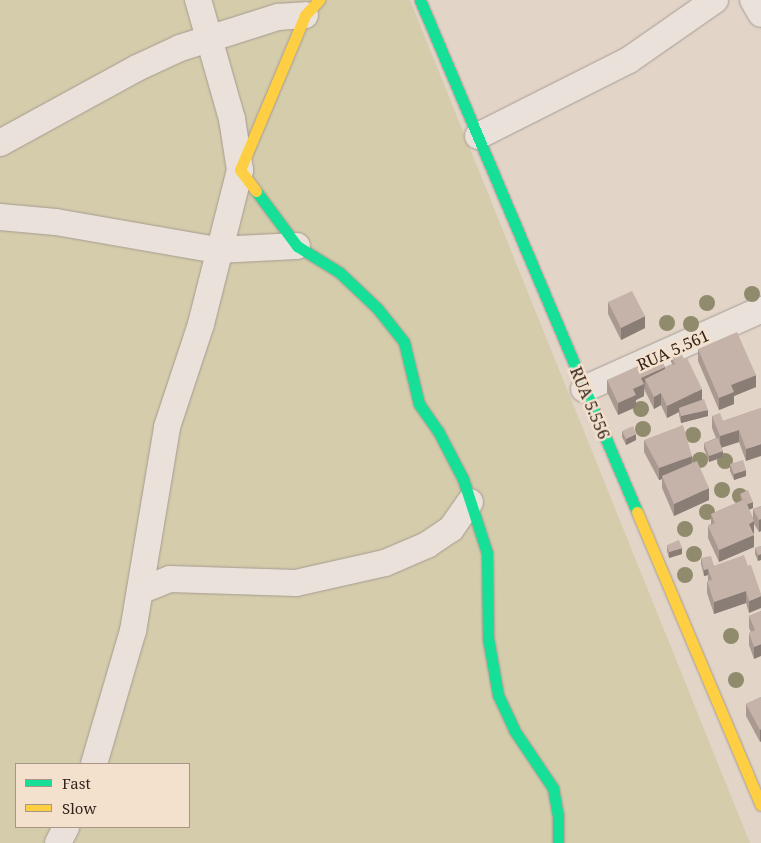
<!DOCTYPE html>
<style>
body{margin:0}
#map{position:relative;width:761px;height:843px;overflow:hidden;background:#e2d5c8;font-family:"Noto Serif",serif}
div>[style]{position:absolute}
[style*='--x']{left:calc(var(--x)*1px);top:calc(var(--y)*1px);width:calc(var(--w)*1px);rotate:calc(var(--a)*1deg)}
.green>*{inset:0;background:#d4ccab}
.roads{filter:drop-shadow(0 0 1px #a69b92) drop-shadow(0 0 1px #a69b92)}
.street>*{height:26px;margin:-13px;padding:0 13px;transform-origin:13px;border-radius:13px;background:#eae2da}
.fast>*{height:11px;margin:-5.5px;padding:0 5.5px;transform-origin:5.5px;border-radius:5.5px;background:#16e098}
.slow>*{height:11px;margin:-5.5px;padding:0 5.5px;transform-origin:5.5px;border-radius:5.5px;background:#ffcf43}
.trees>*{width:16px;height:16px;margin:-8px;border-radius:50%;background:#908b6d}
.wall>*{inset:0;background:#a99991}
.shaded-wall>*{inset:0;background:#8a7d76}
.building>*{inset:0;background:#c5b2a9}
span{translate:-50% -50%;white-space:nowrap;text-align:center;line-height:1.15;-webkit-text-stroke:5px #f4e1cd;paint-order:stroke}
.street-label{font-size:16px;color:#33221c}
.legend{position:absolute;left:15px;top:763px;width:175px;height:65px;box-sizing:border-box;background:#f4e1cd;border:1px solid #a79586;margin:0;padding:6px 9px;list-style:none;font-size:15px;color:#33221c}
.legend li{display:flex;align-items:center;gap:10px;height:25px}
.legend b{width:25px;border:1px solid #a79586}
</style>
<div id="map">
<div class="green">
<i style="clip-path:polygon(evenodd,0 0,410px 0,750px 843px,0 843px,0 0,16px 764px,189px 764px,189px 827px,16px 827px,16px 764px)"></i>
</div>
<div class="roads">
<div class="street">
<i style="--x:753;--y:0;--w:16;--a:60"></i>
<i style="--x:478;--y:136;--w:169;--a:-26.7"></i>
<i style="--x:629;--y:60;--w:105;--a:-34.9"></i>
<i style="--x:0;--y:143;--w:156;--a:-28.7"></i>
<i style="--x:137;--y:68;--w:47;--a:-24.9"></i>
<i style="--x:180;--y:48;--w:103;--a:-17.6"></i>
<i style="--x:278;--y:17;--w:27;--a:-4"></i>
<i style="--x:0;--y:217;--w:56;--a:5.1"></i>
<i style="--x:56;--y:222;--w:163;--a:9.9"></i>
<i style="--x:217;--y:250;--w:80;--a:-2.9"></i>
<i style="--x:584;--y:389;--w:194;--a:-24.1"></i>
<i style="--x:140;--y:591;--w:32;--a:-22"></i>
<i style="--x:170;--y:579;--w:126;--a:1.8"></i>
<i style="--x:296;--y:583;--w:91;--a:-12.7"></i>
<i style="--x:385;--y:563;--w:46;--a:-23.2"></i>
<i style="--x:427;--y:545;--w:29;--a:-34"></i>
<i style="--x:451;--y:529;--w:33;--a:-55"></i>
<i style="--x:94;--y:764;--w:139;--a:-73.7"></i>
<i style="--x:133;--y:631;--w:207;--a:-80.5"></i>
<i style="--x:167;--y:427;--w:108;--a:-71.7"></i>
<i style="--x:201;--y:324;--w:159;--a:-75.8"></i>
<i style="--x:240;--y:170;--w:52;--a:-98.9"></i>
<i style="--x:232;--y:119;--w:124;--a:-105.9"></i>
<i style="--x:58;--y:843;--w:18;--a:-63"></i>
</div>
<div class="fast">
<i style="--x:420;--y:0;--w:556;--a:67.03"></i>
<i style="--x:256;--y:191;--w:69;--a:53.3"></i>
<i style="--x:297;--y:246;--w:49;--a:31.8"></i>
<i style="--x:339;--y:272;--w:52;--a:43.5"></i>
<i style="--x:377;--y:308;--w:43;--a:51.5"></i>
<i style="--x:404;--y:342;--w:64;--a:76.4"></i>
<i style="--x:419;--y:404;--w:33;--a:55"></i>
<i style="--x:438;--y:431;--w:54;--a:62.5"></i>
<i style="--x:463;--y:479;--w:78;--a:72"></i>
<i style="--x:487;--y:553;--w:85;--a:89.3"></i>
<i style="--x:488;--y:638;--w:58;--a:80"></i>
<i style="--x:498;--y:695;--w:38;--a:65"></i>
<i style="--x:514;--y:730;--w:70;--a:56.1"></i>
<i style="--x:553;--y:788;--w:27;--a:80"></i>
<i style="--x:558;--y:815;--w:28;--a:90"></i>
</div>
<div class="slow">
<i style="--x:256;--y:191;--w:26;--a:-127"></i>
<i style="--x:240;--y:170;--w:168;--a:-67.2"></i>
<i style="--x:305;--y:15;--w:21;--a:-47"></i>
<i style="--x:637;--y:512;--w:318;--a:67.1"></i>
</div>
</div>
<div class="trees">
<i style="left:752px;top:294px"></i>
<i style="left:707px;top:303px"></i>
<i style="left:667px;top:323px"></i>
<i style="left:691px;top:324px"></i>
<i style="left:641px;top:409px"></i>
<i style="left:643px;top:429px"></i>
<i style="left:693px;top:435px"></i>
<i style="left:700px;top:460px"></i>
<i style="left:725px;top:461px"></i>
<i style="left:722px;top:490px"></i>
<i style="left:740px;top:496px"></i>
<i style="left:707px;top:512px"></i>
<i style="left:685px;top:529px"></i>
<i style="left:694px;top:554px"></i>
<i style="left:685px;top:575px"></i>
<i style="left:731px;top:636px"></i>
<i style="left:736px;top:680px"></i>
</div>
<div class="wall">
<i style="clip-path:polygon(608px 302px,645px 328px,621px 340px,608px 314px)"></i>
<i style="clip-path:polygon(698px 349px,756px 387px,734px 396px,734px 404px,719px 410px,698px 361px)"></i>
<i style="clip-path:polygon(671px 356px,702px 400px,708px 416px,681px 423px,679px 415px,679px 412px,667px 418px,661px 405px,654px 409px,645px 391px,645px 389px,644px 389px,644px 396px,636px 400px,636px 407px,618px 415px,607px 392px,607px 380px,665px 369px,673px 365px,671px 362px)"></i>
<i style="clip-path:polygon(761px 408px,746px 461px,739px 442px,721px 448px,723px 457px,709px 462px,704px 449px,704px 443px,716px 438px,712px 428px,712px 416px,723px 421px)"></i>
<i style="clip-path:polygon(622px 431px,636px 440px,626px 445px,622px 437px)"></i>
<i style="clip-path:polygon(644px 440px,692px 463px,709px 500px,674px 516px,662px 488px,662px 479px,659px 480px,644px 452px)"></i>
<i style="clip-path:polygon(730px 464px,746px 476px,734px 480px,730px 471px)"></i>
<i style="clip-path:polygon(740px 494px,753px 508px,749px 510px,753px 518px,753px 509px,761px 506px,761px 531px,759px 532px,754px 524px,754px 533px,753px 534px,754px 547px,719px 562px,708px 538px,708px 526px,711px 524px,711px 514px,741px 501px)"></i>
<i style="clip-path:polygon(667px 545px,682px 554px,669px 558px,667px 551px)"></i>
<i style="clip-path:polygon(761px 546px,758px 561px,755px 554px,755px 548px)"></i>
<i style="clip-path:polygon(701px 558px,714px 566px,748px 566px,751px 565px,749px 613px,746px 603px,714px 614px,707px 593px,707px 581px,708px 581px,708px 575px,704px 576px,701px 564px)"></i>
<i style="clip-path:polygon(761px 611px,754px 659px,749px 645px,749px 633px,751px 632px,749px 628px,749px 616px)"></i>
<i style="clip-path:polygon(761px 697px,761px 741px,760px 742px,746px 716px,746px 704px)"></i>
</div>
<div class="shaded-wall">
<i style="clip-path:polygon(645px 316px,645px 328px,621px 340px,621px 328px)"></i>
<i style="clip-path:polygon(665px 367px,665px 379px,645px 379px,644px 396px,636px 400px,636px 407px,618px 415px,618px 403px,633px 389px,641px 378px)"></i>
<i style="clip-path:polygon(756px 375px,756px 387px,734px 396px,734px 404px,719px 410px,719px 398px,731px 385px)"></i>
<i style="clip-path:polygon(702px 389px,702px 401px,679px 408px,679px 412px,667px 418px,667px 406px)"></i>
<i style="clip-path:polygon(661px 393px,661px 405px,654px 409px,654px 397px)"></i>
<i style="clip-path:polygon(708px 410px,708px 416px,681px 423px,681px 416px)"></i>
<i style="clip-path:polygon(739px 430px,739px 442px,720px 448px,720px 436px)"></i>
<i style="clip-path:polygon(636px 434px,636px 440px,626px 445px,626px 439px)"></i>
<i style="clip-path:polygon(761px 444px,761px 456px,746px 461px,746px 449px)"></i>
<i style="clip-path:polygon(723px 451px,723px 457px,709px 462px,709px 456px)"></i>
<i style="clip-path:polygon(692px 456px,692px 468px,662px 476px,662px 479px,659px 480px,659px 468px)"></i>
<i style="clip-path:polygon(746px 470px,746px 476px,734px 480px,734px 474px)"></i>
<i style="clip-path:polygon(709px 488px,709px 500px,674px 516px,674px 504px)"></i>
<i style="clip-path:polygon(753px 502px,753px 508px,745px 511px,745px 505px)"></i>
<i style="clip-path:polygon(761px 519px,761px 531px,759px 532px,759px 520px)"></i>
<i style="clip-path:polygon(754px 521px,754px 533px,749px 536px,749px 524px)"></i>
<i style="clip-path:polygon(754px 535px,754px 547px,719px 562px,719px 550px)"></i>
<i style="clip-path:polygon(682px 548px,682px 554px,669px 558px,669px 552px)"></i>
<i style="clip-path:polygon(761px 554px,761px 560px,758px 561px,758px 555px)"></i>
<i style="clip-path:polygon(708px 569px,708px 575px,704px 576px,704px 570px)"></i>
<i style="clip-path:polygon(746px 591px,746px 603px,714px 614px,714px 602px)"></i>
<i style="clip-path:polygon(761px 596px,761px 608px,749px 613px,749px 601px)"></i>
<i style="clip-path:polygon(761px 644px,761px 656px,754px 659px,754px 647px)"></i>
<i style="clip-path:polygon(761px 729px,761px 741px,760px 742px,760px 730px)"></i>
</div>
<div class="building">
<i style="clip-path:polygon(632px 291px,645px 316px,621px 328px,608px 302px)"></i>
<i style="clip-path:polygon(737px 332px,756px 375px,731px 385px,734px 392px,719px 398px,698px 349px)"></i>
<i style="clip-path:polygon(680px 351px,684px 359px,675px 364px,671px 356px)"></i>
<i style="clip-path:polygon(660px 356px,665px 367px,641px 378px,644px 384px,633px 389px,636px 395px,618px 403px,607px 380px)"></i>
<i style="clip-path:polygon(687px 358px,702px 389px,667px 406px,661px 393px,654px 397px,645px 379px)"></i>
<i style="clip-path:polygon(704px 399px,708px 410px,681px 416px,679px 408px)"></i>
<i style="clip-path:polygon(761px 408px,761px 444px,746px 449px,739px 430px,720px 436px,712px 416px,720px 413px,723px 421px)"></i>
<i style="clip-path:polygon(683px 425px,692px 456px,659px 468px,644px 440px)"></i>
<i style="clip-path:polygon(633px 426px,636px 434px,626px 439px,622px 431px)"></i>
<i style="clip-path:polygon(718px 438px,723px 451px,709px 456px,704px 443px)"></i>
<i style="clip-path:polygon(743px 460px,746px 470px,734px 474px,730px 464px)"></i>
<i style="clip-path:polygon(697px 461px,709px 488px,674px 504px,662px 476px)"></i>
<i style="clip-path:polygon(748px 490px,753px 502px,747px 504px,745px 499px,743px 500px,740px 494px)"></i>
<i style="clip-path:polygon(745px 499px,754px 521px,749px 524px,754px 535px,719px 550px,708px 526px,715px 523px,711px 514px)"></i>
<i style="clip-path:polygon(761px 506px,761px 519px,759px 520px,753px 509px)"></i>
<i style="clip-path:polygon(679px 540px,682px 548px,669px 552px,667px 545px)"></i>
<i style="clip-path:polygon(761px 546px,761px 554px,758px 555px,755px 548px)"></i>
<i style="clip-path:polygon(744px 555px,748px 566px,751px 565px,761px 594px,761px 596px,749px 601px,746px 591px,714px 602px,707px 581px,712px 580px,708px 568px)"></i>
<i style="clip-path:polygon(711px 556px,714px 566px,708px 568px,708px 569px,704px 570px,701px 558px)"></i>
<i style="clip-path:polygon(761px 611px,761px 644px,754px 647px,749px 633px,755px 630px,749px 616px)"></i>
<i style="clip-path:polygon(761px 697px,761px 729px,760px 730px,746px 704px)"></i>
</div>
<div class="street-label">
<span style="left:673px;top:350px;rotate:-24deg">RUA 5.561</span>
<span style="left:590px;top:403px;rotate:67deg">RUA 5.556</span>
</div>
<ul class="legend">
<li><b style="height:6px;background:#16e098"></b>Fast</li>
<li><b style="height:6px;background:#ffcf43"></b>Slow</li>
</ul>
</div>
